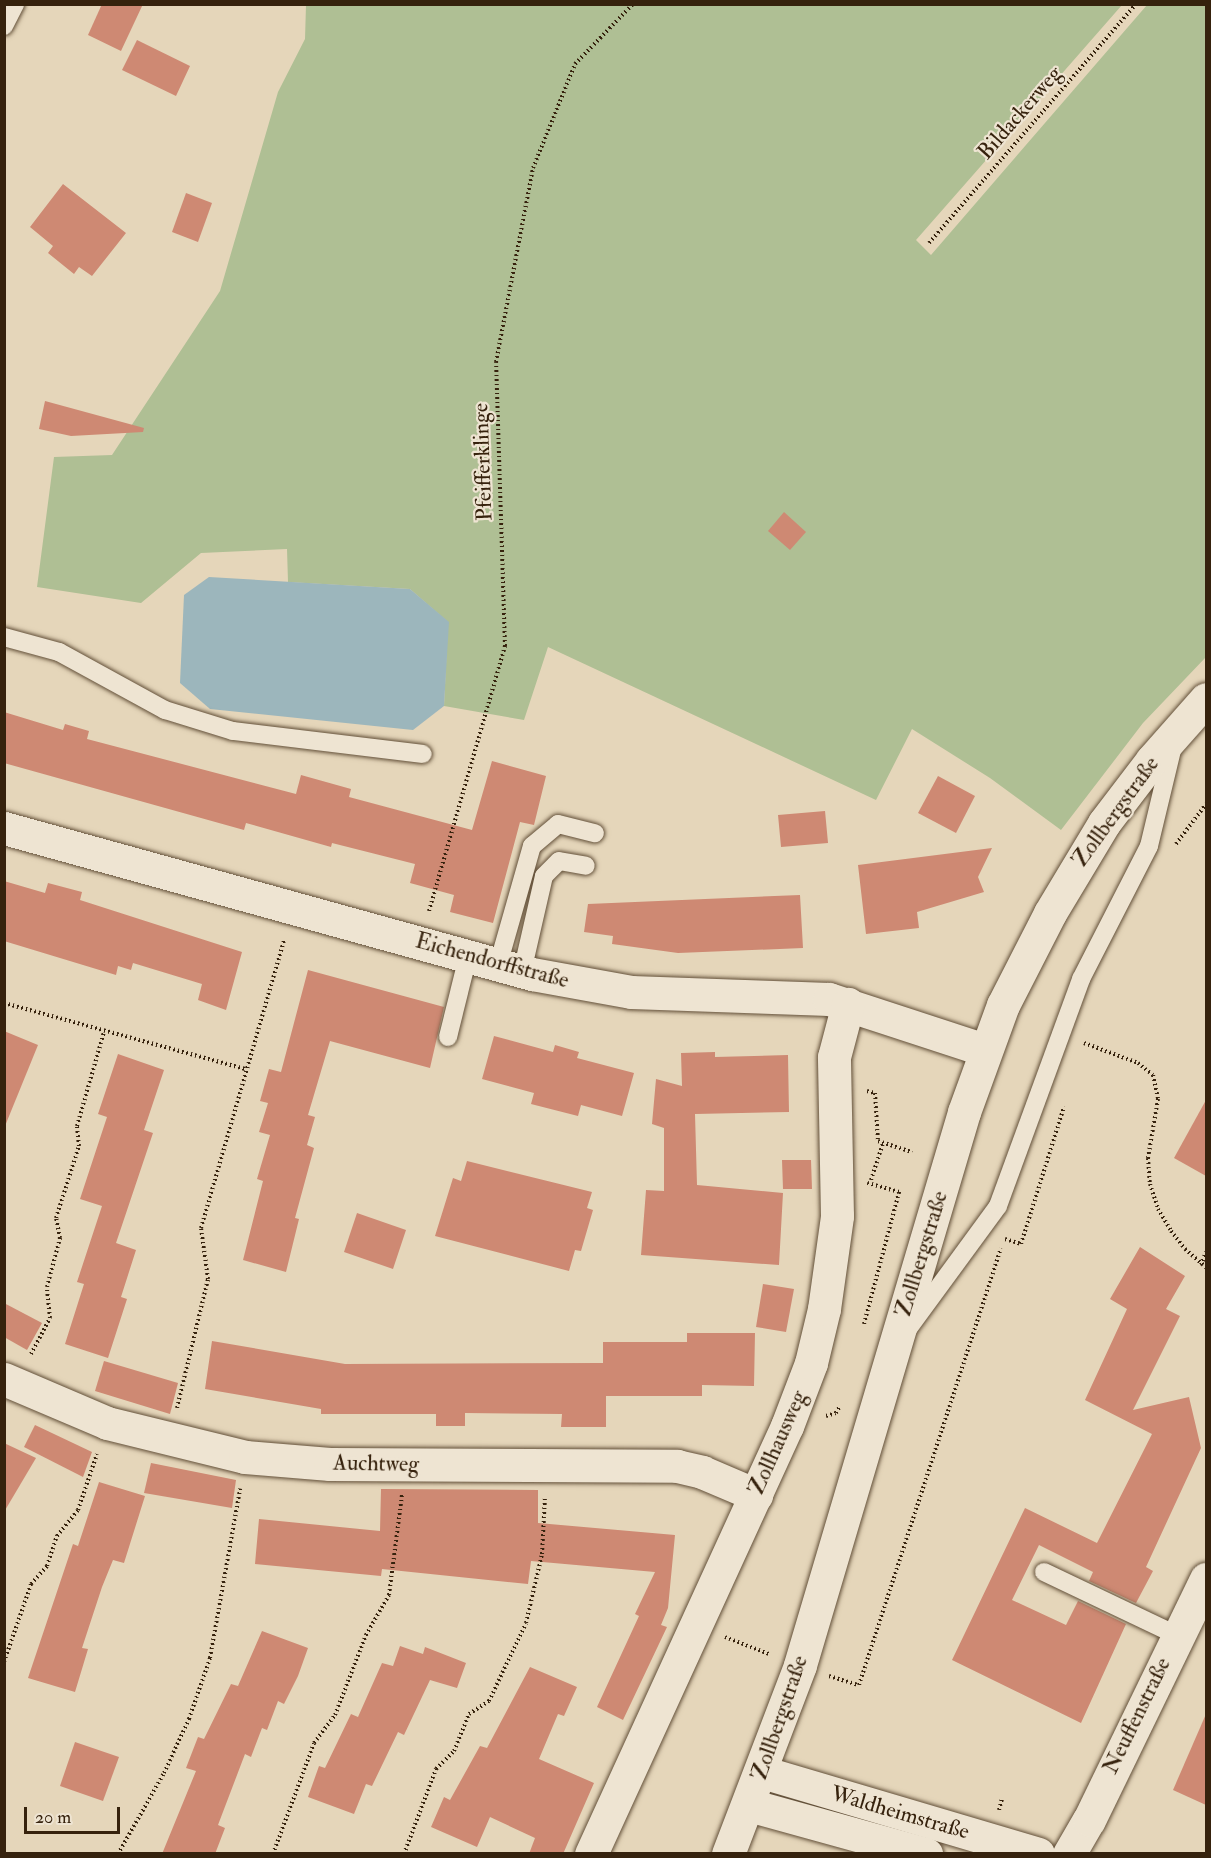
<!DOCTYPE html>
<meta charset="utf-8">
<style>
body{margin:0}
#map{position:relative;width:1211px;height:1858px;overflow:hidden;background:#e5d6ba;font-family:"IM FELL Double Pica",serif}
div>[style]{position:absolute}
[style*='--x']{left:calc(var(--x)*1px);top:calc(var(--y)*1px);width:calc(var(--w)*1px);rotate:calc(var(--a)*1deg)}
.green>*{inset:0;background:#afbf94}
.water>*{inset:0;background:#9cb6bc}
.building>*{inset:0;background:#ce8973}
.path>*{height:4px;margin-top:-2px;transform-origin:0;background:repeating-linear-gradient(90deg,#36220d 0 1.5px,transparent 0 4.5px)}
.roads{filter:drop-shadow(0 0 2px #624f38) drop-shadow(0 0 2px #624f38)}
.service>*{height:18px;margin:-9px;padding:0 9px;transform-origin:9px;border-radius:9px;background:#eee4d2}
.minor>*{height:33px;margin:-16.5px;padding:0 16.5px;transform-origin:16.5px;border-radius:16.5px;background:#eee4d2}
.secondary>*{height:33px;margin:-16.5px;padding:0 16.5px;transform-origin:16.5px;border-radius:16.5px;background:#eee4d2}
span{translate:-50% -50%;white-space:nowrap;text-align:center;line-height:1.15;-webkit-text-stroke:4.5px #eee4d2;paint-order:stroke}
.street-label{font-size:22px;color:#36220d}
.frame{position:absolute;inset:0;border:6px solid #36220d;pointer-events:none}
.scale{position:absolute;left:24px;top:1807px;width:96px;height:27px;box-sizing:border-box;border:3px solid #36220d;border-top:0;padding-left:8px;font-size:18px;line-height:21px;white-space:nowrap;color:#36220d;-webkit-text-stroke:4px #eee4d2;paint-order:stroke}
</style>
<div id="map">
<div class="green">
<i style="clip-path:polygon(306px 5px,1122px 5px,916px 240px,931px 255px,1147px 5px,1206px 5px,1206px 657px,1143px 723px,1061px 830px,990px 778px,912px 729px,876px 800px,548px 647px,524px 720px,444px 706px,448px 622px,410px 589px,288px 582px,287px 549px,201px 553px,141px 603px,37px 587px,54px 457px,112px 455px,220px 291px,278px 92px,305px 39px)"></i>
</div>
<div class="water">
<i style="clip-path:polygon(209px 577px,410px 589px,449px 622px,444px 706px,413px 730px,210px 709px,180px 683px,184px 595px)"></i>
</div>
<div class="building">
<i style="clip-path:polygon(102px 4px,143px 4px,121px 51px,88px 35px)"></i>
<i style="clip-path:polygon(137px 40px,190px 66px,176px 96px,122px 70px)"></i>
<i style="clip-path:polygon(63px 184px,126px 233px,92px 276px,79px 267px,74px 274px,48px 253px,53px 246px,30px 227px)"></i>
<i style="clip-path:polygon(186px 193px,212px 203px,198px 242px,172px 232px)"></i>
<i style="clip-path:polygon(45px 401px,144px 428px,143px 432px,71px 436px,39px 429px)"></i>
<i style="clip-path:polygon(784px 512px,806px 532px,790px 550px,768px 531px)"></i>
<i style="clip-path:polygon(4px 712px,63px 730px,65px 724px,89px 731px,87px 739px,296px 794px,301px 775px,351px 789px,349px 797px,472px 830px,492px 761px,546px 776px,534px 825px,520px 822px,493px 923px,450px 912px,454px 895px,410px 883px,415px 864px,332px 843px,331px 847px,246px 823px,244px 830px,4px 763px)"></i>
<i style="clip-path:polygon(938px 776px,975px 796px,956px 833px,918px 813px)"></i>
<i style="clip-path:polygon(825px 811px,828px 843px,781px 847px,778px 815px)"></i>
<i style="clip-path:polygon(992px 848px,978px 877px,984px 892px,917px 912px,919px 928px,866px 934px,858px 865px)"></i>
<i style="clip-path:polygon(4px 881px,45px 893px,48px 883px,82px 892px,80px 900px,242px 952px,226px 1010px,198px 1000px,202px 984px,133px 963px,131px 970px,118px 966px,116px 975px,4px 941px)"></i>
<i style="clip-path:polygon(800px 895px,803px 948px,678px 953px,612px 944px,613px 936px,584px 932px,588px 904px)"></i>
<i style="clip-path:polygon(308px 970px,444px 1007px,430px 1068px,330px 1041px,308px 1115px,315px 1117px,307px 1145px,314px 1148px,295px 1218px,299px 1219px,286px 1272px,243px 1260px,263px 1181px,257px 1179px,270px 1135px,259px 1132px,268px 1103px,260px 1101px,269px 1069px,281px 1072px)"></i>
<i style="clip-path:polygon(4px 1031px,38px 1045px,5px 1126px,4px 1126px)"></i>
<i style="clip-path:polygon(494px 1036px,553px 1052px,555px 1045px,579px 1052px,577px 1058px,634px 1073px,622px 1116px,581px 1105px,578px 1116px,531px 1104px,534px 1093px,482px 1079px)"></i>
<i style="clip-path:polygon(715px 1052px,715px 1057px,788px 1055px,789px 1112px,695px 1114px,697px 1185px,783px 1193px,779px 1265px,641px 1255px,646px 1190px,664px 1191px,664px 1128px,652px 1124px,656px 1079px,682px 1086px,681px 1053px)"></i>
<i style="clip-path:polygon(118px 1054px,164px 1070px,144px 1130px,153px 1133px,116px 1243px,136px 1250px,121px 1297px,127px 1299px,108px 1358px,65px 1344px,84px 1284px,77px 1282px,102px 1206px,80px 1199px,107px 1117px,98px 1114px)"></i>
<i style="clip-path:polygon(1206px 1100px,1206px 1176px,1174px 1158px)"></i>
<i style="clip-path:polygon(782px 1160px,811px 1160px,812px 1189px,783px 1189px)"></i>
<i style="clip-path:polygon(467px 1161px,592px 1192px,587px 1208px,593px 1210px,581px 1251px,575px 1250px,569px 1271px,435px 1236px,453px 1178px,461px 1181px)"></i>
<i style="clip-path:polygon(357px 1213px,406px 1230px,393px 1269px,344px 1252px)"></i>
<i style="clip-path:polygon(1140px 1247px,1185px 1276px,1166px 1309px,1180px 1316px,1133px 1410px,1189px 1397px,1201px 1448px,1146px 1567px,1153px 1571px,1136px 1603px,1089px 1581px,1093px 1572px,1039px 1545px,1012px 1600px,1066px 1625px,1078px 1601px,1126px 1624px,1081px 1723px,952px 1660px,1025px 1508px,1097px 1543px,1152px 1434px,1085px 1400px,1127px 1309px,1110px 1299px)"></i>
<i style="clip-path:polygon(763px 1284px,794px 1289px,786px 1332px,756px 1327px)"></i>
<i style="clip-path:polygon(4px 1303px,42px 1323px,27px 1350px,4px 1337px)"></i>
<i style="clip-path:polygon(687px 1333px,755px 1333px,754px 1386px,702px 1385px,702px 1396px,606px 1396px,606px 1427px,561px 1427px,562px 1414px,465px 1413px,465px 1426px,436px 1426px,436px 1414px,321px 1414px,321px 1409px,205px 1389px,212px 1341px,345px 1364px,603px 1363px,603px 1342px,687px 1342px)"></i>
<i style="clip-path:polygon(104px 1361px,178px 1383px,170px 1414px,95px 1391px)"></i>
<i style="clip-path:polygon(35px 1425px,92px 1452px,83px 1477px,24px 1447px)"></i>
<i style="clip-path:polygon(4px 1443px,36px 1458px,4px 1512px)"></i>
<i style="clip-path:polygon(151px 1463px,236px 1480px,232px 1508px,144px 1493px)"></i>
<i style="clip-path:polygon(99px 1482px,145px 1496px,124px 1563px,113px 1560px,102px 1587px,82px 1648px,88px 1649px,75px 1692px,28px 1678px,73px 1544px,78px 1546px)"></i>
<i style="clip-path:polygon(381px 1489px,538px 1490px,538px 1523px,675px 1535px,668px 1608px,661px 1625px,667px 1627px,623px 1720px,597px 1707px,639px 1616px,635px 1614px,655px 1572px,531px 1561px,528px 1584px,382px 1569px,381px 1576px,255px 1564px,259px 1519px,380px 1531px)"></i>
<i style="clip-path:polygon(262px 1631px,308px 1648px,298px 1676px,284px 1704px,278px 1701px,267px 1730px,262px 1728px,251px 1757px,245px 1754px,218px 1825px,225px 1828px,215px 1854px,162px 1854px,196px 1771px,186px 1768px,198px 1737px,204px 1739px,231px 1684px,238px 1686px)"></i>
<i style="clip-path:polygon(400px 1646px,423px 1654px,425px 1647px,466px 1663px,457px 1688px,430px 1680px,404px 1735px,398px 1732px,372px 1786px,366px 1784px,354px 1814px,308px 1797px,319px 1766px,325px 1768px,351px 1714px,358px 1717px,382px 1663px,393px 1666px)"></i>
<i style="clip-path:polygon(530px 1667px,577px 1687px,564px 1716px,558px 1714px,539px 1759px,594px 1783px,563px 1854px,529px 1854px,535px 1838px,490px 1817px,477px 1847px,431px 1827px,444px 1797px,450px 1800px,480px 1746px,487px 1748px)"></i>
<i style="clip-path:polygon(1206px 1714px,1206px 1805px,1173px 1790px)"></i>
<i style="clip-path:polygon(75px 1742px,119px 1757px,103px 1801px,60px 1786px)"></i>
</div>
<div class="path">
<i style="--x:929;--y:243;--w:316;--a:-49.1"></i>
<i style="--x:1176;--y:844;--w:50;--a:-53.1"></i>
<i style="--x:429;--y:911;--w:276;--a:-74"></i>
<i style="--x:505;--y:646;--w:284;--a:-91.8"></i>
<i style="--x:496;--y:362;--w:197;--a:-79.2"></i>
<i style="--x:533;--y:168;--w:112;--a:-68"></i>
<i style="--x:575;--y:64;--w:83;--a:-46"></i>
<i style="--x:4;--y:1003;--w:251;--a:15.3"></i>
<i style="--x:1084;--y:1043;--w:58;--a:20.3"></i>
<i style="--x:1138;--y:1063;--w:19;--a:39"></i>
<i style="--x:1153;--y:1075;--w:25;--a:78"></i>
<i style="--x:1158;--y:1099;--w:60;--a:99.6"></i>
<i style="--x:1148;--y:1158;--w:26;--a:86"></i>
<i style="--x:1150;--y:1184;--w:26;--a:72"></i>
<i style="--x:1158;--y:1209;--w:26;--a:59"></i>
<i style="--x:1171;--y:1231;--w:23;--a:52"></i>
<i style="--x:1185;--y:1249;--w:28;--a:41"></i>
<i style="--x:867;--y:1091;--w:8;--a:14"></i>
<i style="--x:875;--y:1093;--w:48;--a:86.4"></i>
<i style="--x:878;--y:1141;--w:36;--a:18"></i>
<i style="--x:871;--y:1180;--w:39;--a:-72"></i>
<i style="--x:1005;--y:1239;--w:17;--a:17"></i>
<i style="--x:1021;--y:1244;--w:144;--a:-72.6"></i>
<i style="--x:1201;--y:1265;--w:14;--a:-69"></i>
<i style="--x:864;--y:1324;--w:137;--a:-75.1"></i>
<i style="--x:899;--y:1192;--w:33;--a:-164"></i>
<i style="--x:31;--y:1354;--w:41;--a:-62.2"></i>
<i style="--x:50;--y:1318;--w:31;--a:-96"></i>
<i style="--x:47;--y:1287;--w:51;--a:-75.1"></i>
<i style="--x:60;--y:1238;--w:20;--a:-101"></i>
<i style="--x:56;--y:1218;--w:76;--a:-72.3"></i>
<i style="--x:79;--y:1146;--w:20;--a:-96"></i>
<i style="--x:77;--y:1126;--w:98;--a:-74"></i>
<i style="--x:177;--y:1408;--w:133;--a:-76.5"></i>
<i style="--x:208;--y:1279;--w:51;--a:-97.8"></i>
<i style="--x:201;--y:1228;--w:300;--a:-73.9"></i>
<i style="--x:826;--y:1416;--w:10;--a:-17"></i>
<i style="--x:836;--y:1413;--w:8;--a:-60"></i>
<i style="--x:725;--y:1637;--w:47;--a:21.1"></i>
<i style="--x:4;--y:1662;--w:83;--a:-70.9"></i>
<i style="--x:31;--y:1584;--w:24;--a:-48"></i>
<i style="--x:47;--y:1566;--w:32;--a:-72"></i>
<i style="--x:57;--y:1536;--w:33;--a:-51"></i>
<i style="--x:78;--y:1510;--w:59;--a:-71.3"></i>
<i style="--x:829;--y:1676;--w:31;--a:17"></i>
<i style="--x:859;--y:1685;--w:459;--a:-72"></i>
<i style="--x:999;--y:1810;--w:11;--a:-75"></i>
<i style="--x:118;--y:1854;--w:93;--a:-60.4"></i>
<i style="--x:164;--y:1773;--w:60;--a:-65.2"></i>
<i style="--x:189;--y:1719;--w:65;--a:-71"></i>
<i style="--x:210;--y:1658;--w:172;--a:-79.9"></i>
<i style="--x:273;--y:1854;--w:118;--a:-69.7"></i>
<i style="--x:314;--y:1743;--w:35;--a:-53"></i>
<i style="--x:335;--y:1715;--w:86;--a:-68.8"></i>
<i style="--x:366;--y:1635;--w:46;--a:-60.1"></i>
<i style="--x:389;--y:1595;--w:101;--a:-82.6"></i>
<i style="--x:404;--y:1854;--w:91;--a:-69.4"></i>
<i style="--x:436;--y:1769;--w:25;--a:-45"></i>
<i style="--x:454;--y:1751;--w:40;--a:-68"></i>
<i style="--x:469;--y:1714;--w:24;--a:-33"></i>
<i style="--x:489;--y:1701;--w:86;--a:-64.6"></i>
<i style="--x:526;--y:1623;--w:71;--a:-76.9"></i>
<i style="--x:542;--y:1554;--w:58;--a:-87"></i>
</div>
<div class="roads">
<div class="service">
<i style="--x:4;--y:26;--w:25;--a:-63"></i>
<i style="--x:4;--y:637;--w:57;--a:15.3"></i>
<i style="--x:59;--y:652;--w:121;--a:28.7"></i>
<i style="--x:165;--y:710;--w:71;--a:17.2"></i>
<i style="--x:233;--y:731;--w:191;--a:6.9"></i>
<i style="--x:498;--y:965;--w:124;--a:-74.1"></i>
<i style="--x:532;--y:846;--w:34;--a:-40"></i>
<i style="--x:558;--y:824;--w:38;--a:14"></i>
<i style="--x:522;--y:972;--w:98;--a:-77.1"></i>
<i style="--x:544;--y:876;--w:21;--a:-45"></i>
<i style="--x:559;--y:861;--w:27;--a:10"></i>
<i style="--x:448;--y:1037;--w:83;--a:-76.1"></i>
<i style="--x:908;--y:1329;--w:152;--a:-53.8"></i>
<i style="--x:998;--y:1206;--w:242;--a:-69.9"></i>
<i style="--x:1081;--y:979;--w:149;--a:-62.9"></i>
<i style="--x:1149;--y:846;--w:107;--a:-76.5"></i>
<i style="--x:1044;--y:1572;--w:146;--a:25.5"></i>
</div>
<div class="minor">
<i style="--x:4;--y:828;--w:548;--a:15.46"></i>
<i style="--x:532;--y:974;--w:101;--a:10.3"></i>
<i style="--x:631;--y:992;--w:198;--a:2"></i>
<i style="--x:829;--y:999;--w:164;--a:18.1"></i>
<i style="--x:4;--y:1379;--w:112;--a:23.1"></i>
<i style="--x:107;--y:1423;--w:142;--a:13.8"></i>
<i style="--x:245;--y:1457;--w:85;--a:4.7"></i>
<i style="--x:330;--y:1464;--w:347;--a:0.3"></i>
<i style="--x:677;--y:1466;--w:26;--a:13"></i>
<i style="--x:702;--y:1472;--w:59;--a:23.1"></i>
<i style="--x:762;--y:1772;--w:288;--a:16.5"></i>
<i style="--x:749;--y:1805;--w:184;--a:15.5"></i>
<i style="--x:591;--y:1854;--w:471;--a:-65.4"></i>
<i style="--x:787;--y:1426;--w:67;--a:-69.1"></i>
<i style="--x:811;--y:1363;--w:56;--a:-76.5"></i>
<i style="--x:824;--y:1309;--w:94;--a:-82"></i>
<i style="--x:837;--y:1216;--w:159;--a:-91.1"></i>
<i style="--x:834;--y:1057;--w:55;--a:-75.2"></i>
<i style="--x:1069;--y:1854;--w:39;--a:-60"></i>
<i style="--x:1089;--y:1820;--w:268;--a:-64.1"></i>
</div>
<div class="secondary">
<i style="--x:728;--y:1854;--w:202;--a:-69.1"></i>
<i style="--x:800;--y:1665;--w:577;--a:-73.48"></i>
<i style="--x:964;--y:1112;--w:114;--a:-70"></i>
<i style="--x:1003;--y:1005;--w:103;--a:-62.9"></i>
<i style="--x:1050;--y:913;--w:105;--a:-59"></i>
<i style="--x:1104;--y:823;--w:79;--a:-52.7"></i>
<i style="--x:1152;--y:760;--w:81;--a:-48.5"></i>
</div>
</div>
<div class="street-label">
<span style="left:1020px;top:113px;rotate:-49deg">Bildackerweg</span>
<span style="left:483px;top:462px;rotate:-92deg">Pfeifferklinge</span>
<span style="left:1116px;top:812px;rotate:-54deg">Zollbergstraße</span>
<span style="left:492px;top:961px;rotate:15deg">Eichendorffstraße</span>
<span style="left:922px;top:1254px;rotate:-73deg">Zollbergstraße</span>
<span style="left:778px;top:1443px;rotate:-66deg">Zollhausweg</span>
<span style="left:376px;top:1464px;rotate:1deg">Auchtweg</span>
<span style="left:1137px;top:1716px;rotate:-64deg">Neuffenstraße</span>
<span style="left:780px;top:1718px;rotate:-71deg">Zollbergstraße</span>
<span style="left:900px;top:1813px;rotate:16deg">Waldheimstraße</span>
</div>
<div class="frame"></div>
<div class="scale">20 m</div>
</div>
